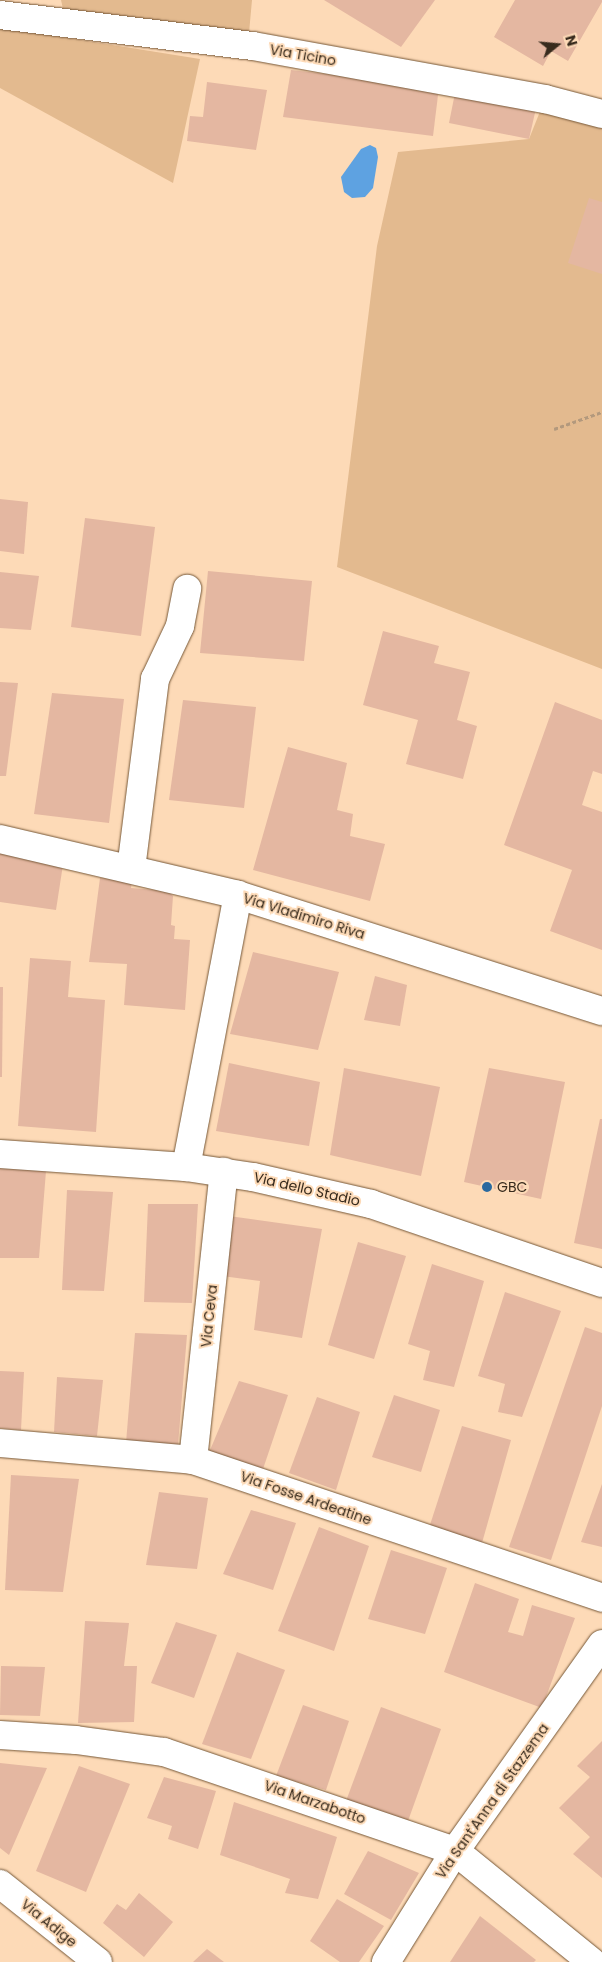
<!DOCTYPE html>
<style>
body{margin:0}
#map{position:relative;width:602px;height:1962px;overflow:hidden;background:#fddab7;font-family:Poppins,sans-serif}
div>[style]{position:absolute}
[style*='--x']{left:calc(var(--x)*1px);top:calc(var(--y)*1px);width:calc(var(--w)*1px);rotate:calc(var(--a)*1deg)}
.green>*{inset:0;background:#e3ba8f}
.water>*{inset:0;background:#5ea2e1}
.building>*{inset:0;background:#e4b7a1}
.path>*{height:3px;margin-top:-1.5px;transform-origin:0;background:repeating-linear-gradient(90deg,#b3997d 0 4px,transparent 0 6.5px)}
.roads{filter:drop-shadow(0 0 1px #765838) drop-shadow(0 0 1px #765838)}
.minor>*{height:28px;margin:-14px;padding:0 14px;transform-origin:14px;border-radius:14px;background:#fff}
.dots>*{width:14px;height:14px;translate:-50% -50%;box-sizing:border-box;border:2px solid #fddab7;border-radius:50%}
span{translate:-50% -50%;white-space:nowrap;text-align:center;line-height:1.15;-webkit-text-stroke:4px #fddab7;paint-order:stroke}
.street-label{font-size:14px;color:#382b1d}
.poi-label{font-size:14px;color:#382b1d}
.left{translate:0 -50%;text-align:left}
.north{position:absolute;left:532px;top:20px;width:50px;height:50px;-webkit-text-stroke:4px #fddab7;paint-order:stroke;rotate:73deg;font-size:14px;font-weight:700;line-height:20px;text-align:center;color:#382b1d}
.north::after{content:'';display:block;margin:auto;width:18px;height:22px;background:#382b1d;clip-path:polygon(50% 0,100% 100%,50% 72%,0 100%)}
</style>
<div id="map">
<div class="green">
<i style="clip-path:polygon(61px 0,252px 0,249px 33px,64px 13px)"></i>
<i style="clip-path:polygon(0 27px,200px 59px,173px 183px,0 88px)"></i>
<i style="clip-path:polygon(545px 99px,602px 121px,602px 669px,337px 567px,377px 246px,398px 152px,529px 139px)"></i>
</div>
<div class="water">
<i style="clip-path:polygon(370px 145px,376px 148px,378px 157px,373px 188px,365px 197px,352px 198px,344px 192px,341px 177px,361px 149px)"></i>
</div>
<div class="building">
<i style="clip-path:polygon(324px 0,435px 0,401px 47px)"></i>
<i style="clip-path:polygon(515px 0,602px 0,602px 2px,568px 61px,551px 51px,543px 66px,494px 37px)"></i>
<i style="clip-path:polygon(291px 70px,439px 87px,433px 136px,283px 117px)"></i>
<i style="clip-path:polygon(207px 82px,267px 90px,256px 150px,187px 141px,190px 116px,203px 117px)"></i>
<i style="clip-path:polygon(456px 88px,537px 104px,529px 139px,449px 123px)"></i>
<i style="clip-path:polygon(589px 198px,602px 202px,602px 274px,568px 263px)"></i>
<i style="clip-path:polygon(0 499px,28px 502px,24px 554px,0 551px)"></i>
<i style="clip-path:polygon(85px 518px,155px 527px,141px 636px,71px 627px)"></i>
<i style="clip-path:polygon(208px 571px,312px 581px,304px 661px,200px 653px)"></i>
<i style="clip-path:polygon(0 572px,39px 576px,31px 630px,0 628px)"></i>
<i style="clip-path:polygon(383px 631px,439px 646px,434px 663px,470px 672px,457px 720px,477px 726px,463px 779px,406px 764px,418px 720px,363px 705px)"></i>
<i style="clip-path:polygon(0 682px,18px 683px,6px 776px,0 776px)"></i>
<i style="clip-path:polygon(52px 693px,124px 699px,109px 823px,34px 814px)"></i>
<i style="clip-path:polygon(183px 700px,256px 707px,244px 808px,169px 800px)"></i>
<i style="clip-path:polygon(555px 702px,602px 720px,602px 774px,593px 771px,582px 805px,602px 812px,602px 950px,550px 931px,572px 870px,504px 845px)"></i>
<i style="clip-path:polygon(288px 747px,347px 763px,337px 810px,353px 814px,350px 836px,385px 844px,370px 901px,253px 870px)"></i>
<i style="clip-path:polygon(0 847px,64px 858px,56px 910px,0 902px)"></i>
<i style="clip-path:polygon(100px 878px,132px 880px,131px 888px,168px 891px,173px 896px,171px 925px,175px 926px,174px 939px,190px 940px,185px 1010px,124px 1005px,127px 964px,89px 962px)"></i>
<i style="clip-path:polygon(253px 952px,339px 972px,318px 1050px,230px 1034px)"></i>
<i style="clip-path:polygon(30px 958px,71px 961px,68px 997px,105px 1000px,96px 1132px,18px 1126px)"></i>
<i style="clip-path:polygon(375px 976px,407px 985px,400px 1026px,364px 1020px)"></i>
<i style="clip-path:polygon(0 987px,3px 987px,2px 1077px,0 1077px)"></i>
<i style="clip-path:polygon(229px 1063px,320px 1082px,309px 1146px,216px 1131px)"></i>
<i style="clip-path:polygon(344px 1068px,440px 1087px,421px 1176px,330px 1155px)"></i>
<i style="clip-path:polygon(489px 1068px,565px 1082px,541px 1199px,464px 1182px)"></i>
<i style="clip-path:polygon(600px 1119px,602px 1119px,602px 1249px,574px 1243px)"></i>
<i style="clip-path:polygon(0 1168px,46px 1171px,39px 1258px,0 1258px)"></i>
<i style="clip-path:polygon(67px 1190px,113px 1192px,104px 1291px,62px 1290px)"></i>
<i style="clip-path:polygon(148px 1204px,198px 1204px,192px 1303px,144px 1302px)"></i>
<i style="clip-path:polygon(229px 1216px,322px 1229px,302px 1338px,254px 1330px,260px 1281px,222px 1276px)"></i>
<i style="clip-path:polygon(358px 1242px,406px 1256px,374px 1359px,328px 1345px)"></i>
<i style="clip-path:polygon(432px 1264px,484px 1281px,454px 1387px,423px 1380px,430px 1351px,408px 1344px)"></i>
<i style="clip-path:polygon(505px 1292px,561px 1311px,522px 1417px,498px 1412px,505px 1384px,478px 1376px)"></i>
<i style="clip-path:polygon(585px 1327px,602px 1333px,602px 1406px,551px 1560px,509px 1547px)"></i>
<i style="clip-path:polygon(135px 1333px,187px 1335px,178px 1445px,126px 1443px)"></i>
<i style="clip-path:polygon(0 1371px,24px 1372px,21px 1430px,0 1428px)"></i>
<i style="clip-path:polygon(57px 1377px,103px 1380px,97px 1436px,54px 1432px)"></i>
<i style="clip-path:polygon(239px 1381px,288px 1395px,263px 1469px,208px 1455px)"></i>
<i style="clip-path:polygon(394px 1395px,440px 1410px,421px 1472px,372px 1457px)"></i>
<i style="clip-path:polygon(317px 1397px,360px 1412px,336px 1490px,289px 1473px)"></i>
<i style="clip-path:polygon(462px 1426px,511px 1440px,482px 1543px,429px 1528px)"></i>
<i style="clip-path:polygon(11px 1475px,79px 1479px,63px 1592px,5px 1590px)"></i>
<i style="clip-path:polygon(602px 1484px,602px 1547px,581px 1542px)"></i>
<i style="clip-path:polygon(159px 1492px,208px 1498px,197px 1569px,146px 1565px)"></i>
<i style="clip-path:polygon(251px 1510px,296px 1523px,273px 1590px,223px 1574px)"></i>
<i style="clip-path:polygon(319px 1527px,369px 1546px,334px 1651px,278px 1631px)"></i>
<i style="clip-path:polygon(391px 1550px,447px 1568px,425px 1634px,368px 1619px)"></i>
<i style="clip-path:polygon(475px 1583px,519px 1599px,508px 1632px,523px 1636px,532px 1605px,575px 1618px,542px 1708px,444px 1672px)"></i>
<i style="clip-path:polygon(85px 1621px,129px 1623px,124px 1666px,137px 1666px,134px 1722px,78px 1723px)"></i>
<i style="clip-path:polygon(176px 1622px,217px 1635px,194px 1698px,151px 1683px)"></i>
<i style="clip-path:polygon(237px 1652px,285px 1670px,251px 1759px,202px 1744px)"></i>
<i style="clip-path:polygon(1px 1666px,45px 1667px,40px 1716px,0 1715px)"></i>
<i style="clip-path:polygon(303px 1705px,349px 1721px,326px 1790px,276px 1776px)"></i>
<i style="clip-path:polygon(381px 1707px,441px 1729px,408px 1821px,346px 1801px)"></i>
<i style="clip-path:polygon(602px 1741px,602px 1878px,573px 1854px,590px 1837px,559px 1808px,590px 1777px,577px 1766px)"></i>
<i style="clip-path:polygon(0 1763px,47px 1768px,9px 1855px,0 1848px)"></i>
<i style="clip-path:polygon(79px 1766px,130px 1784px,86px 1892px,36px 1871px)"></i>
<i style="clip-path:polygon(164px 1777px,216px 1791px,198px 1849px,168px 1839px,172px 1826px,147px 1818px)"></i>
<i style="clip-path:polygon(234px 1802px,337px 1837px,318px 1899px,285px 1893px,290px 1879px,220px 1855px)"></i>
<i style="clip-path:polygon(368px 1851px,419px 1873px,391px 1920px,344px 1894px)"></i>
<i style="clip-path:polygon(139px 1893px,173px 1922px,144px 1957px,103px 1923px,117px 1904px,126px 1910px)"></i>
<i style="clip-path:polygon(337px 1899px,384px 1926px,359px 1962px,340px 1962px,310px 1941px)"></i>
<i style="clip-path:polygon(480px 1916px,536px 1960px,534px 1962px,450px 1962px)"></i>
<i style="clip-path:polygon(207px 1949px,224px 1962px,193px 1962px)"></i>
</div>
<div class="path">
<i style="--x:554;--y:429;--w:51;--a:-19.5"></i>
</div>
<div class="roads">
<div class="minor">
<i style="--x:0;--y:15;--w:255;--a:7"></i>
<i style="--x:253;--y:46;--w:297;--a:10.3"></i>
<i style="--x:545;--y:99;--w:59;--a:14.7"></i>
<i style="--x:0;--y:839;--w:244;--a:13.2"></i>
<i style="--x:238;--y:895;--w:382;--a:17.7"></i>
<i style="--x:131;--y:869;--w:192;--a:-82.8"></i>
<i style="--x:155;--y:679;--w:59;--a:-64.7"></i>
<i style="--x:180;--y:626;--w:38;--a:-79"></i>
<i style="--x:0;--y:1154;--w:186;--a:4"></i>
<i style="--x:186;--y:1167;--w:68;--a:8.5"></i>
<i style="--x:253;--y:1177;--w:121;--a:12.9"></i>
<i style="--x:371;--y:1204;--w:244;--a:18.9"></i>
<i style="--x:186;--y:1167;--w:277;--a:-79.2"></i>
<i style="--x:0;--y:1443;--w:194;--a:5"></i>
<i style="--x:193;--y:1460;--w:432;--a:18.6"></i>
<i style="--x:193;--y:1460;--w:290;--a:-83.9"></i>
<i style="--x:0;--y:1735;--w:76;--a:3.8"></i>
<i style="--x:76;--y:1740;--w:89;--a:7.8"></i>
<i style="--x:164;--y:1752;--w:307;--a:18.8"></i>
<i style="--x:455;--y:1851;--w:176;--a:39"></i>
<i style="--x:0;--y:1884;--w:125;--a:38.5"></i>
<i style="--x:386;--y:1962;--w:131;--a:-58.1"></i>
<i style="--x:455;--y:1851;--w:254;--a:-54.6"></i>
</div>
</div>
<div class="dots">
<i style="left:487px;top:1187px;background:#2a699f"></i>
</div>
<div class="street-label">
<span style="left:303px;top:55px;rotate:10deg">Via Ticino</span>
<span style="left:304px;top:916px;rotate:17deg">Via Vladimiro Riva</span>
<span style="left:307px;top:1189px;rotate:13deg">Via dello Stadio</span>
<span style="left:209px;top:1316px;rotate:-84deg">Via Ceva</span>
<span style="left:306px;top:1498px;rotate:19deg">Via Fosse Ardeatine</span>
<span style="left:492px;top:1801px;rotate:-55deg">Via Sant'Anna di Stazzema</span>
<span style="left:315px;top:1802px;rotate:19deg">Via Marzabotto</span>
<span style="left:49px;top:1923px;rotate:39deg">Via Adige</span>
</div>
<div class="poi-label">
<span class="left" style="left:497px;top:1187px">GBC</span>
</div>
<div class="north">N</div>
</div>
